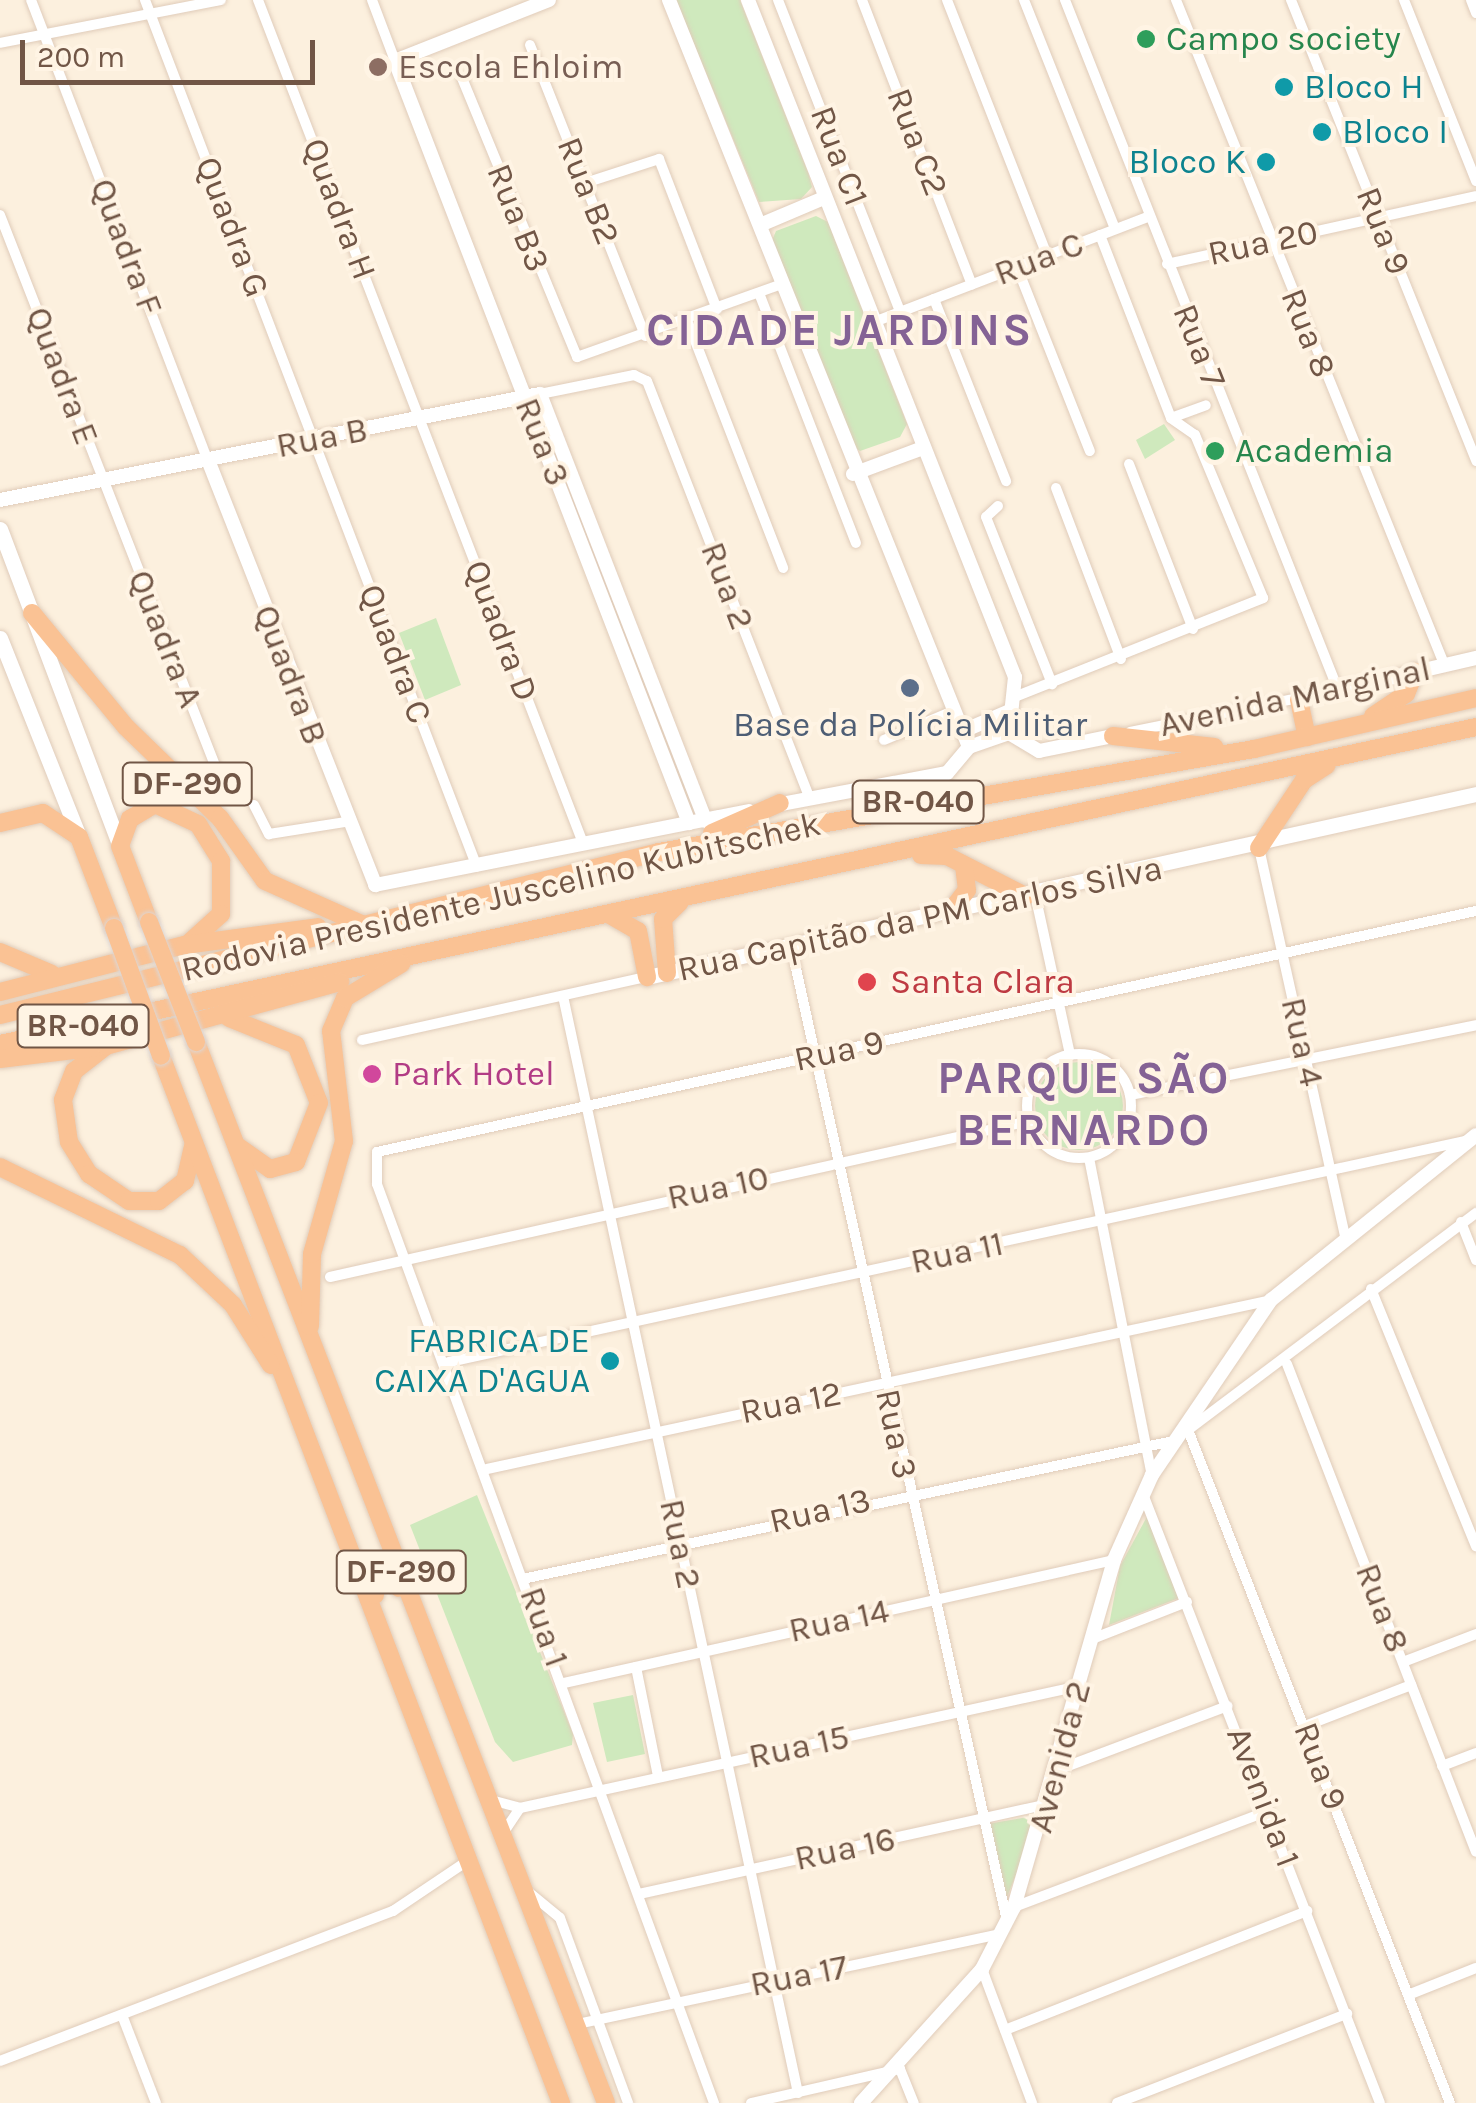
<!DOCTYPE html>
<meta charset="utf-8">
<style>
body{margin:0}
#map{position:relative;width:1476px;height:2103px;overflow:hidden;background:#fcf0de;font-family:Karla,sans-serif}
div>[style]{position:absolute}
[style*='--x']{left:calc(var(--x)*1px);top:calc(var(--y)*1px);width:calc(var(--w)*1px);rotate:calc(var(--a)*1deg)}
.green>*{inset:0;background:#cfe9bd}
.round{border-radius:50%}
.roads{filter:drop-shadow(0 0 2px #e0ccba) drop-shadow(0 0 2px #e0ccba)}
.minor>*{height:10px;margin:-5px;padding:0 5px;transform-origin:5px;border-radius:5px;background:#fff}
.minor>.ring{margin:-5px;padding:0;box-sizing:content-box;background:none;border:10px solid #fff;border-radius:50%}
.tertiary>*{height:14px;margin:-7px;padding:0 7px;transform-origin:7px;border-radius:7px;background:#fff}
.secondary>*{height:15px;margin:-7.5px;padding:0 7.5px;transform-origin:7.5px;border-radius:7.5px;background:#fff}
.trunk>*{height:18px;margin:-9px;padding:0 9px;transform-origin:9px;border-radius:9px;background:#fac294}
.bridges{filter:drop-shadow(0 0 2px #ddd6d3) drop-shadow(0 0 2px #ddd6d3)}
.trunk-bridge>*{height:18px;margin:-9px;padding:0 9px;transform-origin:9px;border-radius:9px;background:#fac294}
.dots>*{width:28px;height:28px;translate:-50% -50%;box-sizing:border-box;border:5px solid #fff4e4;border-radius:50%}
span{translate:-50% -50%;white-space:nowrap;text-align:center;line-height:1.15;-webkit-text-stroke:8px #fff4e4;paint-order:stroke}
.shield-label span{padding:2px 8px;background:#fff4e4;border:2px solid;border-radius:8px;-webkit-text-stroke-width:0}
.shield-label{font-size:32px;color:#715646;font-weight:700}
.leisure-label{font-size:35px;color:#27864d}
.left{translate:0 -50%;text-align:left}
.education-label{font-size:35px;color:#785e54}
.culture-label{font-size:35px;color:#0d838f}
.right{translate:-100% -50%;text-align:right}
.street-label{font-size:35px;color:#715646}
.service-label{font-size:35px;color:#4e5e75}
.health-label{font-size:35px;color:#be3a42}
.hotel-label{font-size:35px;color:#b23c85}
.district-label{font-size:45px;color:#846295;font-weight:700;letter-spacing:2.5px}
.scale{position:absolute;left:20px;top:40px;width:295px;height:45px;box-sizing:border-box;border:5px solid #715646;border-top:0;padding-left:12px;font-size:30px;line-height:35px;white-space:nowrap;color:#715646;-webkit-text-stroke:8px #fff4e4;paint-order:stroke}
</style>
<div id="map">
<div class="green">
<i style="clip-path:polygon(676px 0,740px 0,808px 172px,812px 187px,801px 199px,759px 202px)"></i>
<i style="clip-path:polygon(816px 216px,828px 222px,907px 424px,900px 437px,860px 451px,848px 443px,771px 243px,776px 231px)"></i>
<i style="clip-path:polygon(1164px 424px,1175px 440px,1145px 459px,1136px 440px)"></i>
<i style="clip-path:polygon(436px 618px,461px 685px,425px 700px,399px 633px)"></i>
<i class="round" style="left:1035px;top:1062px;width:88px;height:88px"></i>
<i style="clip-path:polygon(477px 1495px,573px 1734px,572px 1745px,513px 1762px,495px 1742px,410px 1525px)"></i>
<i style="clip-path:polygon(1149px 1513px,1179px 1598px,1109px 1625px,1120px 1566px)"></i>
<i style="clip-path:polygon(633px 1695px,645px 1754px,607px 1762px,593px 1703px)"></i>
<i style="clip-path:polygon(1040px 1815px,1003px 1907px,987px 1824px)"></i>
</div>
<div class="roads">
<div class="minor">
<i style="--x:31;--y:0;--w:493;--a:69"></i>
<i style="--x:145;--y:0;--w:928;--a:69.05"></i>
<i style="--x:258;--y:0;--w:903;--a:68.92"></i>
<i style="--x:372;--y:0;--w:65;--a:69.3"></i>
<i style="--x:778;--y:0;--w:335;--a:68.6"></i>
<i style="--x:862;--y:0;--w:305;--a:68.9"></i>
<i style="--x:947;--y:0;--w:274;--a:68.6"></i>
<i style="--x:1024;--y:0;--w:246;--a:68.3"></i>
<i style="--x:1065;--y:0;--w:742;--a:68.41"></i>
<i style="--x:1338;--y:690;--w:212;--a:168.6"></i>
<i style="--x:1176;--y:0;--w:716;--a:68.02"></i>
<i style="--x:1291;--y:0;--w:497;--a:68.1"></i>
<i style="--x:1404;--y:0;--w:195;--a:68.3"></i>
<i style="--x:1471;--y:0;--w:14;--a:69"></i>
<i style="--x:0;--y:43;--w:225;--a:-11"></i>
<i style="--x:530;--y:45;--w:313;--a:68.4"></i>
<i style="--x:462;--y:78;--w:302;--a:67.6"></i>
<i style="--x:577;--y:357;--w:218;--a:-19.6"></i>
<i style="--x:585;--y:183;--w:78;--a:-18"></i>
<i style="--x:659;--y:159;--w:161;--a:68.9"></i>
<i style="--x:0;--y:215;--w:624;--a:68.66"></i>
<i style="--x:1100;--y:235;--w:196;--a:68.8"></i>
<i style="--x:1171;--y:418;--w:37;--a:-20"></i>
<i style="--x:1167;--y:264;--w:316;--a:-12.4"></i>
<i style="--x:1017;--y:267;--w:198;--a:68.4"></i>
<i style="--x:759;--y:293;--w:268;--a:68.8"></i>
<i style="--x:934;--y:299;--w:196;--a:68.4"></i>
<i style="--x:687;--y:320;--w:266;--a:68.8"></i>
<i style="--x:874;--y:322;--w:293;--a:-21"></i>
<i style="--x:540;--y:394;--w:96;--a:-11.4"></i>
<i style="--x:634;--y:375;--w:14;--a:25"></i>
<i style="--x:647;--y:381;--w:446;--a:68.7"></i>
<i style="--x:1129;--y:464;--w:177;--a:68.8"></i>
<i style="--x:1056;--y:488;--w:183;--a:69.2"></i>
<i style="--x:998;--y:506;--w:16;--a:137"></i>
<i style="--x:986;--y:517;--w:180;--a:68.4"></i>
<i style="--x:1017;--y:696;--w:265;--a:-21.7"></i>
<i style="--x:1263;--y:598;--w:177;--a:-112.6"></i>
<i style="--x:1195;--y:435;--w:29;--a:-145"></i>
<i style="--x:884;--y:740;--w:73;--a:-22.7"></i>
<i style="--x:254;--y:805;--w:33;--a:63"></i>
<i style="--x:269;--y:834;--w:78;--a:-8.9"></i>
<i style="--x:1259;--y:848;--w:397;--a:77.5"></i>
<i style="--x:1035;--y:894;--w:165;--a:77.7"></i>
<i style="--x:791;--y:946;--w:999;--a:77.51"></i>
<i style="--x:563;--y:996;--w:1122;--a:77.91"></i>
<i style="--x:362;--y:1040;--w:292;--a:-12.5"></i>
<i class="ring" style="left:1027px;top:1054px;width:94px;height:94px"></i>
<i style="--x:1130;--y:1095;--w:353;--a:-11.4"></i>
<i style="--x:1089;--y:1158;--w:323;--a:78.8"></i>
<i style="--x:1461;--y:1222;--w:41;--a:68.5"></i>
<i style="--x:330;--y:1277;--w:716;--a:-12.58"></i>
<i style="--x:1371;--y:1289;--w:278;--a:67.8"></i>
<i style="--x:449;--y:1362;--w:1039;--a:-12.28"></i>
<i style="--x:1287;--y:1364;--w:523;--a:68.83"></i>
<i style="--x:487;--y:1469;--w:802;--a:-12.16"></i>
<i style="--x:1143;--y:1494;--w:653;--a:68.74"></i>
<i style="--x:527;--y:1578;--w:660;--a:-11.97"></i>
<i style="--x:1092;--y:1639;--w:102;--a:-21.3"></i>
<i style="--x:1403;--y:1662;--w:78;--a:-21"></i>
<i style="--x:636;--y:1667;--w:111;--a:78.6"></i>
<i style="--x:564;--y:1683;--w:564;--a:-12.61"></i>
<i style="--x:1305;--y:1726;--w:114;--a:-21.1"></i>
<i style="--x:1442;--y:1766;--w:36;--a:-21"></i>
<i style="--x:1060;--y:1769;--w:179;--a:-20.6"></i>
<i style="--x:491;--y:1800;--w:30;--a:15"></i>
<i style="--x:520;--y:1808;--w:30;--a:124"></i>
<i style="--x:520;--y:1808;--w:572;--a:-12.31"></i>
<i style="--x:525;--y:1889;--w:45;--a:39.6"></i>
<i style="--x:560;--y:1918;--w:197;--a:69.8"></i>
<i style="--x:639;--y:1894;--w:420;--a:-12.4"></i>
<i style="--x:1014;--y:1907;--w:272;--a:-20.7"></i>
<i style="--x:982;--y:1969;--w:143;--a:69.5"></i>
<i style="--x:1408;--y:1995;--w:73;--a:-21.7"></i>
<i style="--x:122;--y:2015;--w:94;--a:68.9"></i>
<i style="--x:577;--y:2024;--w:433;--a:-12"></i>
<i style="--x:1005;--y:2030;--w:325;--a:-21.5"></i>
<i style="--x:0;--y:2061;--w:421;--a:-20.9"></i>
<i style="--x:393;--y:1911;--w:92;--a:-33.9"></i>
<i style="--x:714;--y:2103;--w:979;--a:-110.14"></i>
<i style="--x:377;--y:1184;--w:32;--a:-90"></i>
<i style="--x:377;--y:1152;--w:1125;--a:-12.37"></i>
<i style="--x:751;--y:2103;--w:153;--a:-12.9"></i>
<i style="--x:900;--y:2069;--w:37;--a:68"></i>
<i style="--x:1117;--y:2103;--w:247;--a:-21.2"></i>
<i style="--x:1450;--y:2103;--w:722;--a:-111.27"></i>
<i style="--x:1188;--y:1430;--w:361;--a:-37"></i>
</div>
<div class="tertiary">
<i style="--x:549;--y:0;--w:166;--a:158.4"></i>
<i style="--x:395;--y:61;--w:817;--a:68.9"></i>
<i style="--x:669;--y:0;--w:805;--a:68.12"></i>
<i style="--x:969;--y:747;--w:34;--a:130"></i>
<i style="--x:947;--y:773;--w:180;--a:169.4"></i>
<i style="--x:748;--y:0;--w:728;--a:68.48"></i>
<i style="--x:1015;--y:677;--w:56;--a:96.1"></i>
<i style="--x:1009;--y:733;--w:35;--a:31"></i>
<i style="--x:1039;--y:751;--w:76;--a:-11.5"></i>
<i style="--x:760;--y:225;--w:69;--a:-22.9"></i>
<i style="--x:208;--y:460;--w:457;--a:68.5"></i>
<i style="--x:375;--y:885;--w:381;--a:-11.2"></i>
<i style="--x:853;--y:474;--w:75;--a:-20.4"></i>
<i style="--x:0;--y:500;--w:550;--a:-11.11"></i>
<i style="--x:540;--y:394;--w:458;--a:68.8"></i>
<i style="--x:1338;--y:690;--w:142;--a:-13.1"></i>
<i style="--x:963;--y:731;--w:51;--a:-23.1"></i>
<i style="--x:969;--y:747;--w:42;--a:-19.3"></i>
<i style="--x:861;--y:2103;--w:181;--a:-47.9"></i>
<i style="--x:982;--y:1969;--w:70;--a:-62.7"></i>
<i style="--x:1014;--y:1907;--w:361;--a:-73.9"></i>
<i style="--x:1114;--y:1560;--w:93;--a:-65.9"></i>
<i style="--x:1152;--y:1475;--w:212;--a:-55.8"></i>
<i style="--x:1271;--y:1300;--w:263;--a:-38.8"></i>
</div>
<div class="secondary">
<i style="--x:0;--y:529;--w:339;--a:69.3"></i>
<i style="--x:0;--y:638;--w:214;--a:68.3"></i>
<i style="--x:647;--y:977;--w:849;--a:-12.45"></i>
</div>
<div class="trunk">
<i style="--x:32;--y:613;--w:148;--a:50.5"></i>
<i style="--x:126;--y:727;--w:131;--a:44.1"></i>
<i style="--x:220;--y:818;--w:77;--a:54.5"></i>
<i style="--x:265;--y:881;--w:105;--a:24.1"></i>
<i style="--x:1299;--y:700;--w:38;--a:78"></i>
<i style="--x:1373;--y:716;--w:40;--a:-34"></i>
<i style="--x:1406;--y:694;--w:24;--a:-68"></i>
<i style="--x:1113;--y:736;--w:102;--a:6.2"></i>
<i style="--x:0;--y:823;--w:44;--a:-13.1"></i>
<i style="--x:43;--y:813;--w:43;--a:33.7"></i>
<i style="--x:79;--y:837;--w:97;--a:69"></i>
<i style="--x:712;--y:833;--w:74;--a:-23.8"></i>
<i style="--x:1259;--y:848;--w:82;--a:-56.5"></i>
<i style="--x:1304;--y:780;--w:27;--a:-33"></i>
<i style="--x:921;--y:855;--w:26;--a:2"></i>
<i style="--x:947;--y:856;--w:88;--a:27.1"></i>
<i style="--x:951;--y:911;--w:26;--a:-53"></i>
<i style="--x:967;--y:890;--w:23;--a:-97"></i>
<i style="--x:610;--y:915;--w:32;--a:30"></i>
<i style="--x:638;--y:931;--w:47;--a:78.9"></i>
<i style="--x:149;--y:922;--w:81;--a:-110.9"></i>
<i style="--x:120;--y:846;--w:29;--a:-70"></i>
<i style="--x:130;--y:819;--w:29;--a:-31"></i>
<i style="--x:155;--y:804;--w:47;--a:24.9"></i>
<i style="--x:198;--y:824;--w:44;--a:58.1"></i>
<i style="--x:221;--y:861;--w:53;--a:90"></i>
<i style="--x:221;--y:914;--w:42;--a:137.9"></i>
<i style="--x:0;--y:952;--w:56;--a:22.9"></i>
<i style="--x:667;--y:973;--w:54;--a:-94.2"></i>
<i style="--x:663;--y:919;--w:24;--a:-45"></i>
<i style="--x:0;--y:992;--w:191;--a:-14.3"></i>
<i style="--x:185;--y:945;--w:134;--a:-7.7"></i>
<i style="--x:0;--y:1015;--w:679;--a:-13.89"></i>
<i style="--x:659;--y:852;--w:604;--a:-9.82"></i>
<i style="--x:1254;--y:749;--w:228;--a:-12.9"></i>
<i style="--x:229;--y:1018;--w:72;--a:21.9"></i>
<i style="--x:296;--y:1045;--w:62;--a:68.4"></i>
<i style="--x:319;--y:1103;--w:63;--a:111.3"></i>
<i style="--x:296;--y:1162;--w:27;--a:165"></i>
<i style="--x:270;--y:1169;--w:38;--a:-145"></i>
<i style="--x:196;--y:1042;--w:1137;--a:68.87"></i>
<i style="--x:0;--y:1044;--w:1510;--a:-12.12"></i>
<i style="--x:105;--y:1047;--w:39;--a:142"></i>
<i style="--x:74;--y:1071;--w:31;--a:111"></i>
<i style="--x:63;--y:1100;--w:42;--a:81.9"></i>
<i style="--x:69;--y:1142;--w:38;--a:58"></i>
<i style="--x:89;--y:1174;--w:48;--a:34"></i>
<i style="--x:129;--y:1201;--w:30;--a:0"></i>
<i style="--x:159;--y:1201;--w:33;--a:-38"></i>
<i style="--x:185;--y:1181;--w:39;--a:-77"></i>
<i style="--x:161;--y:1056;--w:1121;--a:69.09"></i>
<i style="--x:0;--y:1059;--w:107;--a:-7"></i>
<i style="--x:106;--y:1046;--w:243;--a:-15.3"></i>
<i style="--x:0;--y:1167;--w:200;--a:26.1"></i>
<i style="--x:180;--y:1255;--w:73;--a:43.3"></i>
<i style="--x:233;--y:1305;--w:71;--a:57.7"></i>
<i style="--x:310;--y:1326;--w:72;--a:-88.4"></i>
<i style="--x:312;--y:1254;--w:117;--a:-74.2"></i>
<i style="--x:344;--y:1141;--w:111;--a:-96.7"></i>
<i style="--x:331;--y:1031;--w:36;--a:-67"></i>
<i style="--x:345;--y:998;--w:66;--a:-31.3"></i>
<i style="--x:375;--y:1595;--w:23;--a:-88"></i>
<i style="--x:376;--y:1572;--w:14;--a:0"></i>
<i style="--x:390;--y:1572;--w:18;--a:61"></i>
</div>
</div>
<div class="bridges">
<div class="trunk-bridge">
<i style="--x:149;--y:922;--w:129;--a:68.6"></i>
<i style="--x:114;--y:928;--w:136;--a:69.8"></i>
</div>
</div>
<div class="dots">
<i style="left:1146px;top:39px;background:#2e9e5b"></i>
<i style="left:378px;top:67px;background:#8d6e63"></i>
<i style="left:1284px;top:87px;background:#0f9aa8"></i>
<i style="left:1322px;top:132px;background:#0f9aa8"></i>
<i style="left:1266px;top:162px;background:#0f9aa8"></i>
<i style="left:1215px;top:451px;background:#2e9e5b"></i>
<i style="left:910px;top:688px;background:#5c6f8a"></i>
<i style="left:867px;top:982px;background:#e0444e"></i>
<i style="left:372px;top:1074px;background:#d1479c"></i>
<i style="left:610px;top:1361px;background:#0f9aa8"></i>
</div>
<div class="shield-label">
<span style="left:187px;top:784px">DF-290</span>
<span style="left:918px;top:802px">BR-040</span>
<span style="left:83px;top:1026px">BR-040</span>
<span style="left:401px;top:1572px">DF-290</span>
</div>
<div class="leisure-label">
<span class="left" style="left:1166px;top:39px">Campo society</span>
<span class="left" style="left:1235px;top:451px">Academia</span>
</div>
<div class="education-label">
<span class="left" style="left:398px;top:67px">Escola Ehloim</span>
</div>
<div class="culture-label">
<span class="left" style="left:1304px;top:87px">Bloco H</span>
<span class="left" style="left:1342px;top:132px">Bloco I</span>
<span class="right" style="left:1246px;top:162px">Bloco K</span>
<span class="right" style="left:590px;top:1361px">FABRICA DE<br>CAIXA D'AGUA</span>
</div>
<div class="street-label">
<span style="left:917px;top:142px;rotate:69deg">Rua C2</span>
<span style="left:839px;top:156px;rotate:69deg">Rua C1</span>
<span style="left:588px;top:191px;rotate:68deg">Rua B2</span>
<span style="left:339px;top:209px;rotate:69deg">Quadra H</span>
<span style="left:518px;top:218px;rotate:68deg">Rua B3</span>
<span style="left:232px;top:227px;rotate:69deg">Quadra G</span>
<span style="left:1383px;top:231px;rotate:68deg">Rua 9</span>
<span style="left:1263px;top:243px;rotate:-12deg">Rua 20</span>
<span style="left:126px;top:247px;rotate:69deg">Quadra F</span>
<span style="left:1039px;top:259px;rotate:-21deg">Rua C</span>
<span style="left:1308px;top:333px;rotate:68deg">Rua 8</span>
<span style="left:1199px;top:346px;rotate:68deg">Rua 7</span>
<span style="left:62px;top:376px;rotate:69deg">Quadra E</span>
<span style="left:322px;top:438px;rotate:-11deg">Rua B</span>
<span style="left:542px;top:442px;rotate:68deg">Rua 3</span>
<span style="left:727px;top:586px;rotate:69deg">Rua 2</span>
<span style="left:501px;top:631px;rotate:69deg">Quadra D</span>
<span style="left:165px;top:639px;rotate:68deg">Quadra A</span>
<span style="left:395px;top:654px;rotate:69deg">Quadra C</span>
<span style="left:290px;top:675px;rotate:69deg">Quadra B</span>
<span style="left:1295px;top:697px;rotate:-12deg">Avenida Marginal</span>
<span style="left:501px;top:897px;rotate:-13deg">Rodovia Presidente Juscelino Kubitschek</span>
<span style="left:920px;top:919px;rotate:-12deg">Rua Capitão da PM Carlos Silva</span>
<span style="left:1302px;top:1042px;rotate:77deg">Rua 4</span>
<span style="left:839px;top:1051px;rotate:-12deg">Rua 9</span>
<span style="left:718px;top:1188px;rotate:-12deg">Rua 10</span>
<span style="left:957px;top:1253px;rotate:-12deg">Rua 11</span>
<span style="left:791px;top:1403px;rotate:-11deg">Rua 12</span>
<span style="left:896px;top:1434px;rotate:78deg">Rua 3</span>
<span style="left:820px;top:1511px;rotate:-13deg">Rua 13</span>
<span style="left:680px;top:1544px;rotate:78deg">Rua 2</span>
<span style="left:1382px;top:1608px;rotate:69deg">Rua 8</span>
<span style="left:839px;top:1621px;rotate:-12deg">Rua 14</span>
<span style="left:544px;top:1627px;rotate:70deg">Rua 1</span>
<span style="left:799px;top:1747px;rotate:-12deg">Rua 15</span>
<span style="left:1060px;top:1757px;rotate:-75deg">Avenida 2</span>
<span style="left:1320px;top:1766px;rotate:69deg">Rua 9</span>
<span style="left:1263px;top:1797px;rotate:69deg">Avenida 1</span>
<span style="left:845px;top:1849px;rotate:-12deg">Rua 16</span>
<span style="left:799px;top:1976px;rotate:-11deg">Rua 17</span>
</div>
<div class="service-label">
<span style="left:910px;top:725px">Base da Polícia Militar</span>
</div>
<div class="health-label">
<span class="left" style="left:890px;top:982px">Santa Clara</span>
</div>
<div class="hotel-label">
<span class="left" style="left:392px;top:1074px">Park Hotel</span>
</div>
<div class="district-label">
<span style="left:840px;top:331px">CIDADE JARDINS</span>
<span style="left:1084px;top:1105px">PARQUE SÃO<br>BERNARDO</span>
</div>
<div class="scale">200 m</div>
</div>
